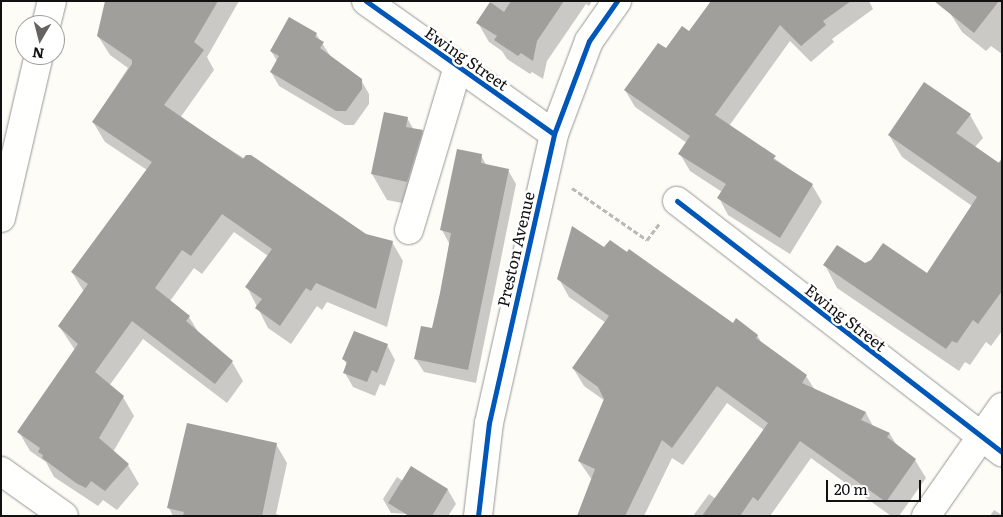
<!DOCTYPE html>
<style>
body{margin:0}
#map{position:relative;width:1003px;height:517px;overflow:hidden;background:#fdfcf7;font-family:Literata,serif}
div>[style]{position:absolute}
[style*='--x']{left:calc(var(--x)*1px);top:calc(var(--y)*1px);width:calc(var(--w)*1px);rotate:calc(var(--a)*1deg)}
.shadow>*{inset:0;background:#0003}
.building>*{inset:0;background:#a19f9c}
.path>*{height:3px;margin-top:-1.5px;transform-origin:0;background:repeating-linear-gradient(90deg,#b9b9b8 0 5px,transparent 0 7.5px)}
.roads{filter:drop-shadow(0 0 1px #979795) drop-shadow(0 0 1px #979795)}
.minor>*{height:28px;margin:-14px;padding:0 14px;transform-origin:14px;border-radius:14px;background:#fffffe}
.cycleway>*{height:5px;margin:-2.5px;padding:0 2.5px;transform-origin:2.5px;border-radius:2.5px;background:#0057b8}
span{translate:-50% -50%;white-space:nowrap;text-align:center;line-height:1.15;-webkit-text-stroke:5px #fff;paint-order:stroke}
.street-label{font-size:16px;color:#111}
.frame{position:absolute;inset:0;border:2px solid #111;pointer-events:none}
.north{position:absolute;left:15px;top:15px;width:50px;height:50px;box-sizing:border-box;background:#fff;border:1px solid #a0a0a0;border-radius:50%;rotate:188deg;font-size:14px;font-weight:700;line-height:20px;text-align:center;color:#111}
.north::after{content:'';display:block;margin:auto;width:18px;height:22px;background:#646362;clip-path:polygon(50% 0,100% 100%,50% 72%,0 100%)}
.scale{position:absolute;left:826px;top:480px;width:95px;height:22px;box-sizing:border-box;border:2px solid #111;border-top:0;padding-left:6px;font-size:15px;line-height:18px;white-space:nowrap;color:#111;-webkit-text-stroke:4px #fff;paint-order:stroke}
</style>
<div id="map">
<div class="shadow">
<i style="clip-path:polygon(129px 1px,239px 1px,207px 57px,214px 70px,180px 118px,366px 235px,392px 242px,403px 261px,387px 327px,327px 302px,322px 310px,317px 306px,291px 344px,268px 328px,247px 287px,268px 256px,234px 232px,202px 274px,194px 268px,170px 301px,189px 317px,200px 335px,232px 362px,243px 381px,227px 403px,143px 339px,109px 386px,123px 397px,134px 416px,113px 452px,128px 465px,139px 484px,117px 510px,103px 500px,98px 506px,54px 477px,46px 462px,30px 451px,19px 432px,75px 350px,59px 326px,84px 292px,72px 272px,147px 170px,105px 142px,93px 122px,128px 68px,110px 55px,98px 36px)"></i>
<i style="clip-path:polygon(492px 1px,592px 1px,589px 6px,586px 4px,547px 61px,543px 79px,532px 72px,530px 74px,507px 59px,502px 51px,489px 42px,478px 23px)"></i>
<i style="clip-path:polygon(713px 1px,869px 1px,873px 9px,832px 39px,834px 42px,811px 62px,790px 41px,729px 126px,812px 185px,822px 202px,790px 254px,728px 215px,719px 198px,722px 192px,690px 171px,680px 154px,687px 143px,635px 107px,625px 90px,689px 33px)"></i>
<i style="clip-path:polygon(937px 1px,1002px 1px,1002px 54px,991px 46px,986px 51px,962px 32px,950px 13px)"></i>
<i style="clip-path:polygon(316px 34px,331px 57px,361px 80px,369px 94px,369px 104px,354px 125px,345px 125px,279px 86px,271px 72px,277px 61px,271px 51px)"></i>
<i style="clip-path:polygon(970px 115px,983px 138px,975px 147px,998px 163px,1002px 158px,1002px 331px,991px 346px,986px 342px,970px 365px,965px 362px,959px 371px,837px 288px,825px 265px,865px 265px,928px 275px,972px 206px,902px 157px,889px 135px)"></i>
<i style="clip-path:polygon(407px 118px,414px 130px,422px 131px,437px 157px,422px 207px,387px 200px,372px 174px)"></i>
<i style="clip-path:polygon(481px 156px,487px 166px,508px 170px,516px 184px,476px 383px,424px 372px,415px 358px,433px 329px,450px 245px,442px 230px)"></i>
<i style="clip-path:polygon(559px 279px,733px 324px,757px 335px,763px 345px,806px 376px,815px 390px,866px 413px,873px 426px,890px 434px,897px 446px,915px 460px,926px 478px,899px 516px,891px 516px,811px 458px,770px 516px,693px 516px,709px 494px,716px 499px,764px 430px,727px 403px,683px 465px,672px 458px,644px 516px,579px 516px,592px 480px,579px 461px,605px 401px,584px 386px,573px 368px,606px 323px,569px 297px)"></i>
<i style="clip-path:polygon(387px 345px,395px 360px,385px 386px,380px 384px,375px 396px,353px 387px,345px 373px,347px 365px,344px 359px)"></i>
<i style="clip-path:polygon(276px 444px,287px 463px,276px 514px,282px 516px,173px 516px,169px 508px)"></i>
<i style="clip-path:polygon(411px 468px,448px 490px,456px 504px,448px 516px,391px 513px,383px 499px,397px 477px,403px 481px)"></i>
<i style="clip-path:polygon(994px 510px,1002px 515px,1002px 516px,990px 516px)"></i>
</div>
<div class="building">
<i style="clip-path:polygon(105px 1px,218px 1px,194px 42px,204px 50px,164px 105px,243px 159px,246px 155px,251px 155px,366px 234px,393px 241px,376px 309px,316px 283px,311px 291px,306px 288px,280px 326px,255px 308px,262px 299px,245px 287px,272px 249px,222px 214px,191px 256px,182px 250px,155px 288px,190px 316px,186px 321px,233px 361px,215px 384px,132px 321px,95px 372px,124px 396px,99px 438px,129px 464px,105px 491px,91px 481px,86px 488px,76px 483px,42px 458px,43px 455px,38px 452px,40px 448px,17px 432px,78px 344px,58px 326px,88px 284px,71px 272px,152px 162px,92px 122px,132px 64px,132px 60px,97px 36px)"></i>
<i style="clip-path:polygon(511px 1px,564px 1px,537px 41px,533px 61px,521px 53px,518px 56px,494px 40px,497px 36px,476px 23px,490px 2px,504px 12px)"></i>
<i style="clip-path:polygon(711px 1px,851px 1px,823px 21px,826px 25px,801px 46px,780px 25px,715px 115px,776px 156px,773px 159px,813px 184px,780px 238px,717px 198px,726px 184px,678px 154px,690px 136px,624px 90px,658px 43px,666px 48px,682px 26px,689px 31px)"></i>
<i style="clip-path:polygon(934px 1px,999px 1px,974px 33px)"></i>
<i style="clip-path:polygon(289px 17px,317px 33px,315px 37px,324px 42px,320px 48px,362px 79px,362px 89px,346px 111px,336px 111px,270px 72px,279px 56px,270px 51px)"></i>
<i style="clip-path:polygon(924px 82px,971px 114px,956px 133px,999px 163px,1002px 159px,1002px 291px,978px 324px,973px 320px,957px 343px,952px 341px,946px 349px,823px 265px,837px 245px,865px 263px,871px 260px,883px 243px,927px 273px,977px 197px,888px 135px)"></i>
<i style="clip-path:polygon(384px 112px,408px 117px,406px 127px,423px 130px,407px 182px,371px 174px)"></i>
<i style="clip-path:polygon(457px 149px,482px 154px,481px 163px,509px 169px,468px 370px,414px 359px,421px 326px,432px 328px,440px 293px,451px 233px,440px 230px)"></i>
<i style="clip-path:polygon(572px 226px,604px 247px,610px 240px,627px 252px,629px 249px,733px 323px,736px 318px,758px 335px,756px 338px,807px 375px,802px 383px,866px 412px,861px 420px,890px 433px,887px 437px,916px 459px,886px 502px,800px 441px,758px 501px,753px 497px,740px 516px,702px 516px,768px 423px,717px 386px,672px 448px,662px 440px,625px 516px,577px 516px,595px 469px,578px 461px,604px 399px,598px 387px,572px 368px,609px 316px,557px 279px)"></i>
<i style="clip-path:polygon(354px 331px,388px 344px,377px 373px,372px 370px,367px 382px,343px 373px,347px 362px,342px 359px)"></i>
<i style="clip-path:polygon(187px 423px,277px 443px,262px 516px,183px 516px,184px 512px,167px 508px)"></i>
<i style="clip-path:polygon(411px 466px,448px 489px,432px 516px,409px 516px,388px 503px)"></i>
</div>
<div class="path">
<i style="--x:572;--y:188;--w:91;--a:34.7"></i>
<i style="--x:647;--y:240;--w:20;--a:-53"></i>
</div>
<div class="roads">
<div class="minor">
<i style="--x:366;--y:1;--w:230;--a:35.3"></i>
<i style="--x:46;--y:25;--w:25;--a:-76"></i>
<i style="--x:677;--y:201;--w:411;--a:37.7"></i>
<i style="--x:1;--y:218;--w:167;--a:-76.9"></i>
<i style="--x:409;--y:230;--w:170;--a:-73.3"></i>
<i style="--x:1;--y:471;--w:77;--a:35.5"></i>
<i style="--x:478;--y:516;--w:94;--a:-83.3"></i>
<i style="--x:489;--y:423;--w:296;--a:-77.3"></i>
<i style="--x:554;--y:134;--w:99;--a:-69.4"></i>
<i style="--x:589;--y:41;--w:49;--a:-55"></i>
<i style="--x:926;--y:516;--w:133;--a:-55.1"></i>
</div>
</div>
<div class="cycleway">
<i style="--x:366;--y:1;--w:230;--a:35.3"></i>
<i style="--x:677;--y:201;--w:411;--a:37.7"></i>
<i style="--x:478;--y:516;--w:94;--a:-83.3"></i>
<i style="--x:489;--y:423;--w:296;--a:-77.3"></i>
<i style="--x:554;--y:134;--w:99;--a:-69.4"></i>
<i style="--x:589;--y:41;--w:49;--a:-55"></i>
</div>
<div class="street-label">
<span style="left:467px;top:58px;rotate:35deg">Ewing Street</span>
<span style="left:515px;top:249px;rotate:-77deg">Preston Avenue</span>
<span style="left:846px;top:317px;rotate:38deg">Ewing Street</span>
</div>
<div class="frame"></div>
<div class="north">N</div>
<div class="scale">20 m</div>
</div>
